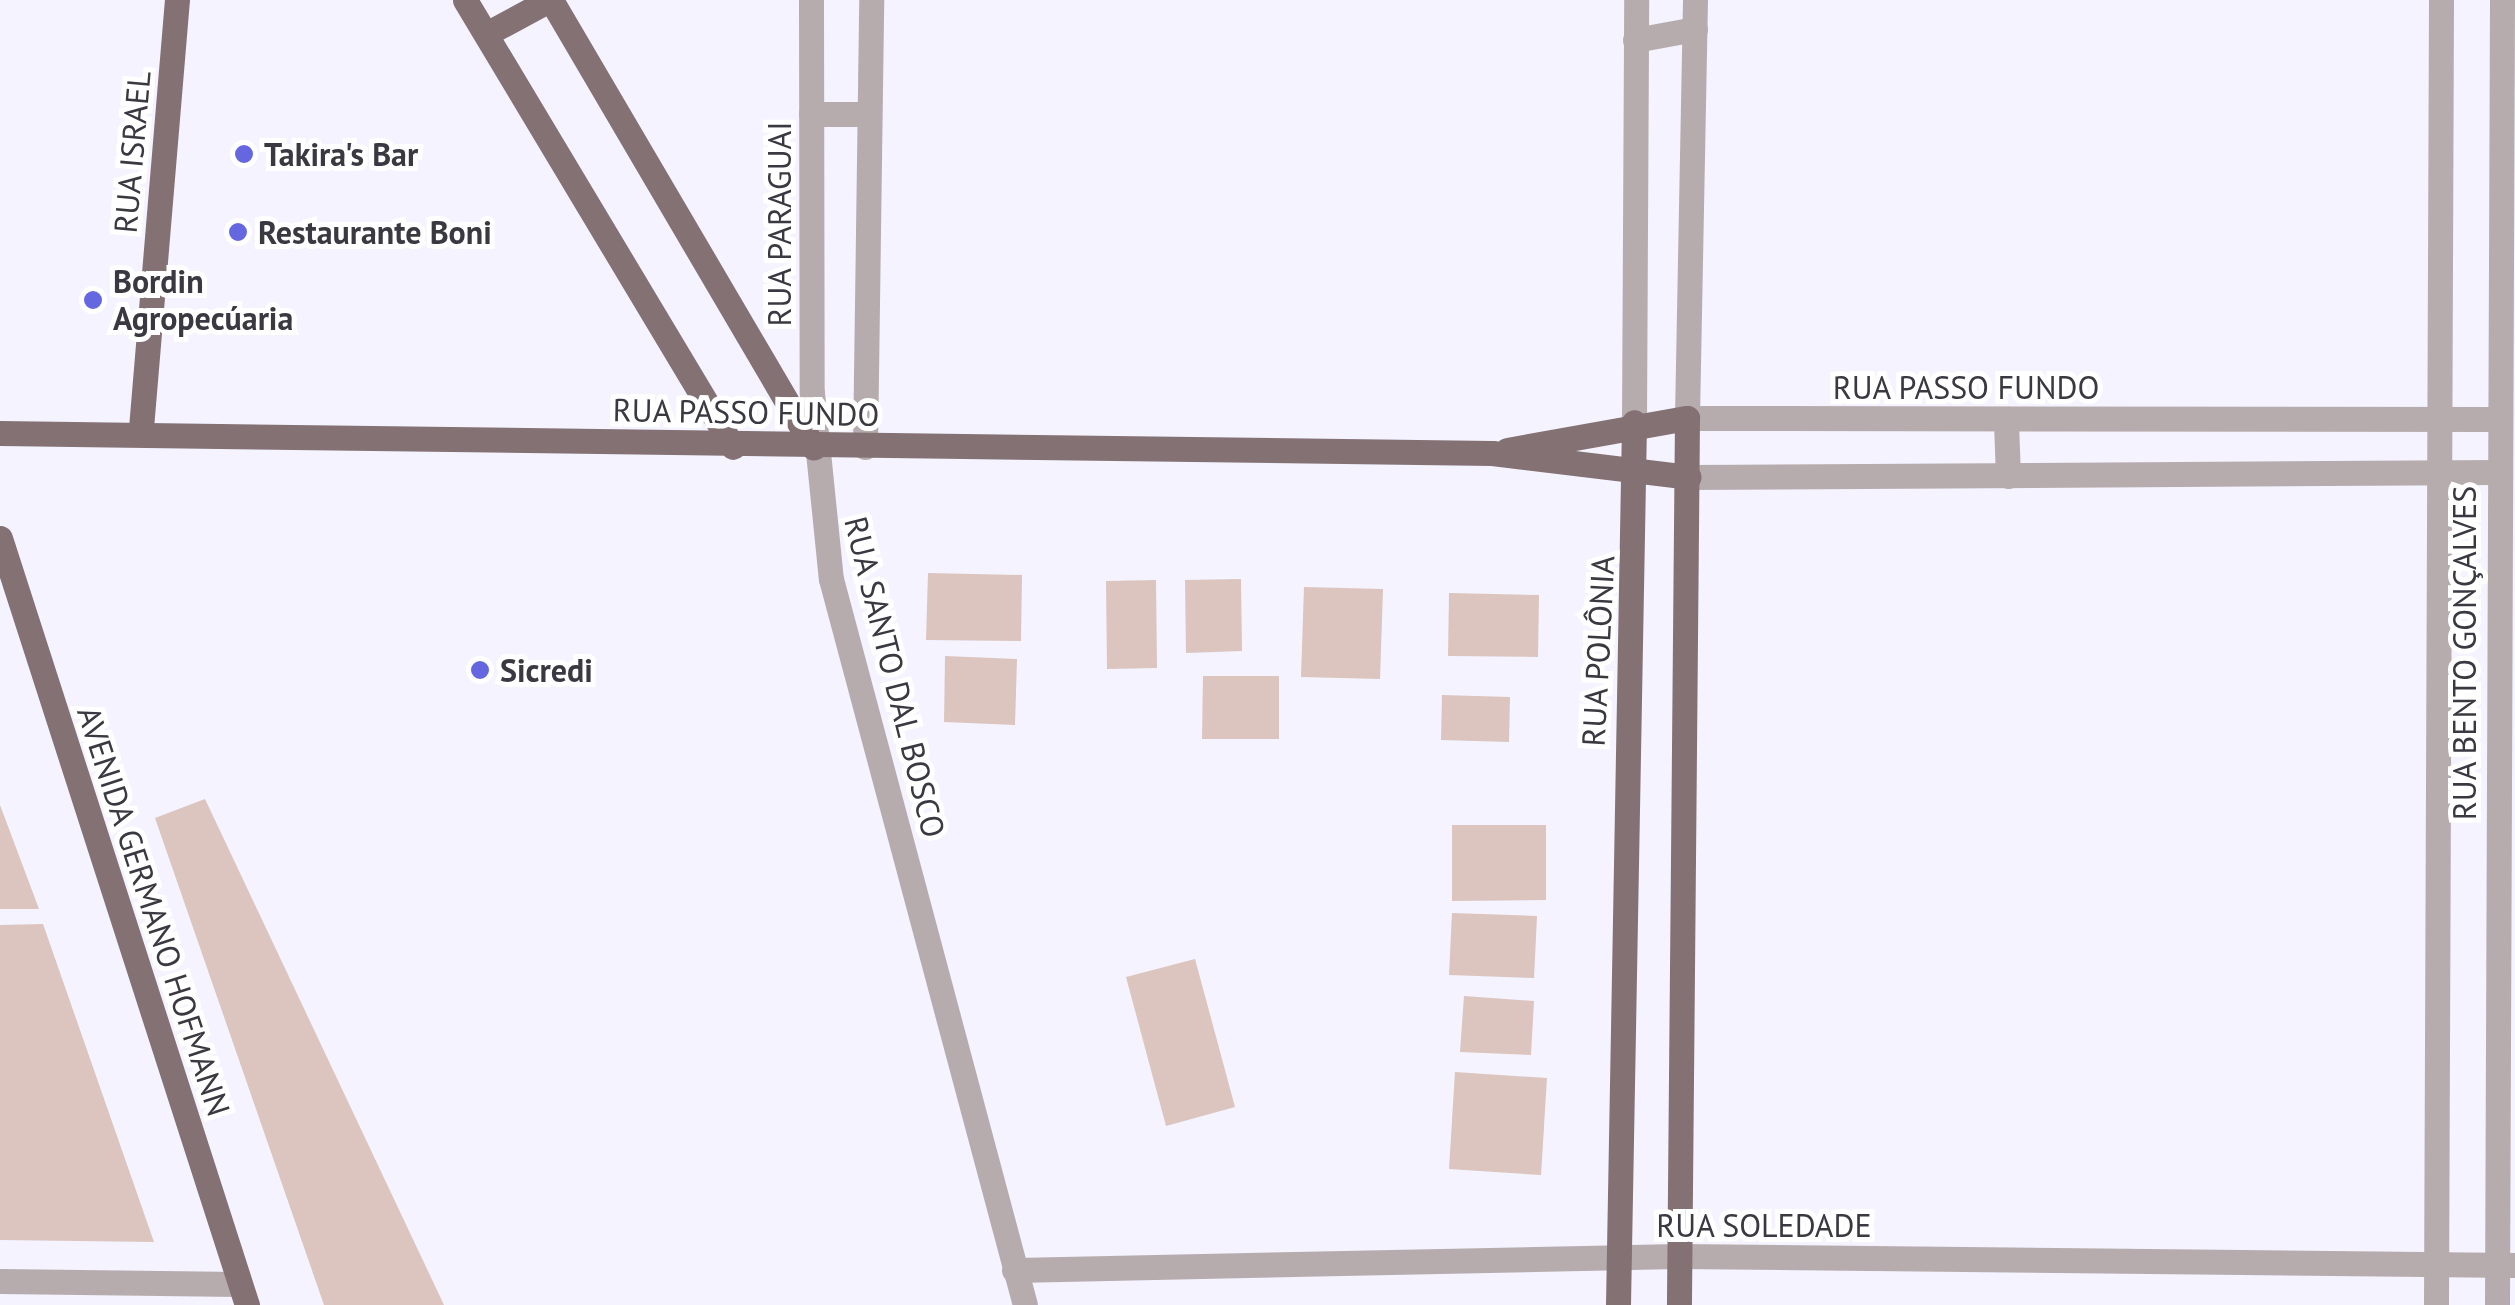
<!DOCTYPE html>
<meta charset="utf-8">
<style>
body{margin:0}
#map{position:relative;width:2515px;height:1305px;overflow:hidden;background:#f4f3ff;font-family:"PT Sans",sans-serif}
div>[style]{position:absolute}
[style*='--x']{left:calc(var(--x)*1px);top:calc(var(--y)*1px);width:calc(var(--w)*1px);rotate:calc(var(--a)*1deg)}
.building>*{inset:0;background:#dbc5be}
.minor>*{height:25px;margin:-12.5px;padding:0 12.5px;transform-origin:12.5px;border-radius:12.5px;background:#b7acad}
.major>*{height:25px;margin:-12.5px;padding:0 12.5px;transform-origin:12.5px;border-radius:12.5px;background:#837173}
.dots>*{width:28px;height:28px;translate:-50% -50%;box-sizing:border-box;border:5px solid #fff;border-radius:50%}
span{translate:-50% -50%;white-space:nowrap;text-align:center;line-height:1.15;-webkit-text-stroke:10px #fff;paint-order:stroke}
.street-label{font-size:32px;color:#3a3941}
.poi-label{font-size:32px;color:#3a3941;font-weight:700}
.left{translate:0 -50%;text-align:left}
</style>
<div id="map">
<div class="building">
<i style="clip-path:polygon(928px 573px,1022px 575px,1021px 641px,926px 640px)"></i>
<i style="clip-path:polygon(1241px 579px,1242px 651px,1186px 653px,1185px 580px)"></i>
<i style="clip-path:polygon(1156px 580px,1157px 668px,1107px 669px,1106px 581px)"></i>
<i style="clip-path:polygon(1304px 587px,1383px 589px,1380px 679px,1301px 677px)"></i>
<i style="clip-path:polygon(1449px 593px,1539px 595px,1538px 657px,1448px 656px)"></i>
<i style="clip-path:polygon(945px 656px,1017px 659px,1015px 725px,944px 722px)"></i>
<i style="clip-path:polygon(1203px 676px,1279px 676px,1279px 739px,1202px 739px)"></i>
<i style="clip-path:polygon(1442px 695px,1510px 697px,1509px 742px,1441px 740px)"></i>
<i style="clip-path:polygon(205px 799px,444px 1305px,324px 1305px,155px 818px)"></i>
<i style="clip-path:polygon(0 805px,39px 909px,0 909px)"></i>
<i style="clip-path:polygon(1452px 825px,1546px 825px,1546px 900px,1452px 901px)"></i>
<i style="clip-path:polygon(1452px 913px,1537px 916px,1534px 978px,1449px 975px)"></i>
<i style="clip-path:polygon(43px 924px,154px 1242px,0 1240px,0 925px)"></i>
<i style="clip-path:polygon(1195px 959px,1235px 1107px,1166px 1126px,1126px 977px)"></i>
<i style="clip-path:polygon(1464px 996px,1534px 1001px,1531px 1055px,1460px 1052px)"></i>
<i style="clip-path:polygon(1455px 1072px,1547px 1078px,1541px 1175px,1449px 1169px)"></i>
</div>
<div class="minor">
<i style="--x:811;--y:0;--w:393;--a:89.9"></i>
<i style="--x:812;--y:393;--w:187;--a:84.2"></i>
<i style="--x:831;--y:579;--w:751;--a:75.04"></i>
<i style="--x:1695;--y:0;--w:418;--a:91.1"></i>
<i style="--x:1687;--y:418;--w:809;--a:0.07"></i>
<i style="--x:1635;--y:40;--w:61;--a:-10.4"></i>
<i style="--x:811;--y:114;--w:58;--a:0"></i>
<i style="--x:1634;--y:422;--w:422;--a:-89.7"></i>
<i style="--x:2006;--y:422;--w:54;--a:87.9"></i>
<i style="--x:865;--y:447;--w:447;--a:-89.2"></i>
<i style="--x:1689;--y:477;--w:807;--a:-0.35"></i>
<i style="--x:1014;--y:1270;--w:664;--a:-1.21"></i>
<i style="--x:1678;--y:1256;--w:837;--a:0.62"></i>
<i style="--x:0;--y:1281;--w:239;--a:0.7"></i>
<i style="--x:2436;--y:1305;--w:1305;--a:-89.78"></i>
<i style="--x:2497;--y:1305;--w:1305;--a:-89.78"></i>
</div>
<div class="major">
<i style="--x:465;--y:0;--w:521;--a:59.06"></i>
<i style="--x:551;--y:0;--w:519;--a:59.58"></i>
<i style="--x:488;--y:33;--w:69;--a:-28.4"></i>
<i style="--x:141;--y:428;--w:430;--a:-85.2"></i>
<i style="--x:0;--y:433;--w:1492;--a:0.77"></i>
<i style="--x:1492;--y:453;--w:198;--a:6.9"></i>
<i style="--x:1507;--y:450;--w:183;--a:-10.1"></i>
<i style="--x:1687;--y:418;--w:887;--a:90.52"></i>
<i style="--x:0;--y:538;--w:806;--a:72.15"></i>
<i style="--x:1618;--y:1305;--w:883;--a:-88.96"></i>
</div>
<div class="dots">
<i style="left:244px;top:154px;background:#6567e0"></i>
<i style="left:238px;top:232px;background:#6567e0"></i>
<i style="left:93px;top:300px;background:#6567e0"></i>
<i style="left:480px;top:670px;background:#6567e0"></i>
</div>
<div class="street-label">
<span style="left:132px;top:152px;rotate:-85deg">RUA ISRAEL</span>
<span style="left:779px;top:224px;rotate:-90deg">RUA PARAGUAI</span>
<span style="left:1966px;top:387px">RUA PASSO FUNDO</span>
<span style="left:746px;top:412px;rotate:1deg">RUA PASSO FUNDO</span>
<span style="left:1598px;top:651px;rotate:-87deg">RUA POLÔNIA</span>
<span style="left:2464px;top:653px;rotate:-90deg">RUA BENTO GONÇALVES</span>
<span style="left:895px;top:677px;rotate:76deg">RUA SANTO DAL BOSCO</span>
<span style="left:154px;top:911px;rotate:72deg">AVENIDA GERMANO HOFMANN</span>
<span style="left:1764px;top:1225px">RUA SOLEDADE</span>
</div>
<div class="poi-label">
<span class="left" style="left:264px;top:154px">Takira's Bar</span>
<span class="left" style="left:258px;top:232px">Restaurante Boni</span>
<span class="left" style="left:113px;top:300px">Bordin<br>Agropecúaria</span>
<span class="left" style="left:500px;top:670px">Sicredi</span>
</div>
</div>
